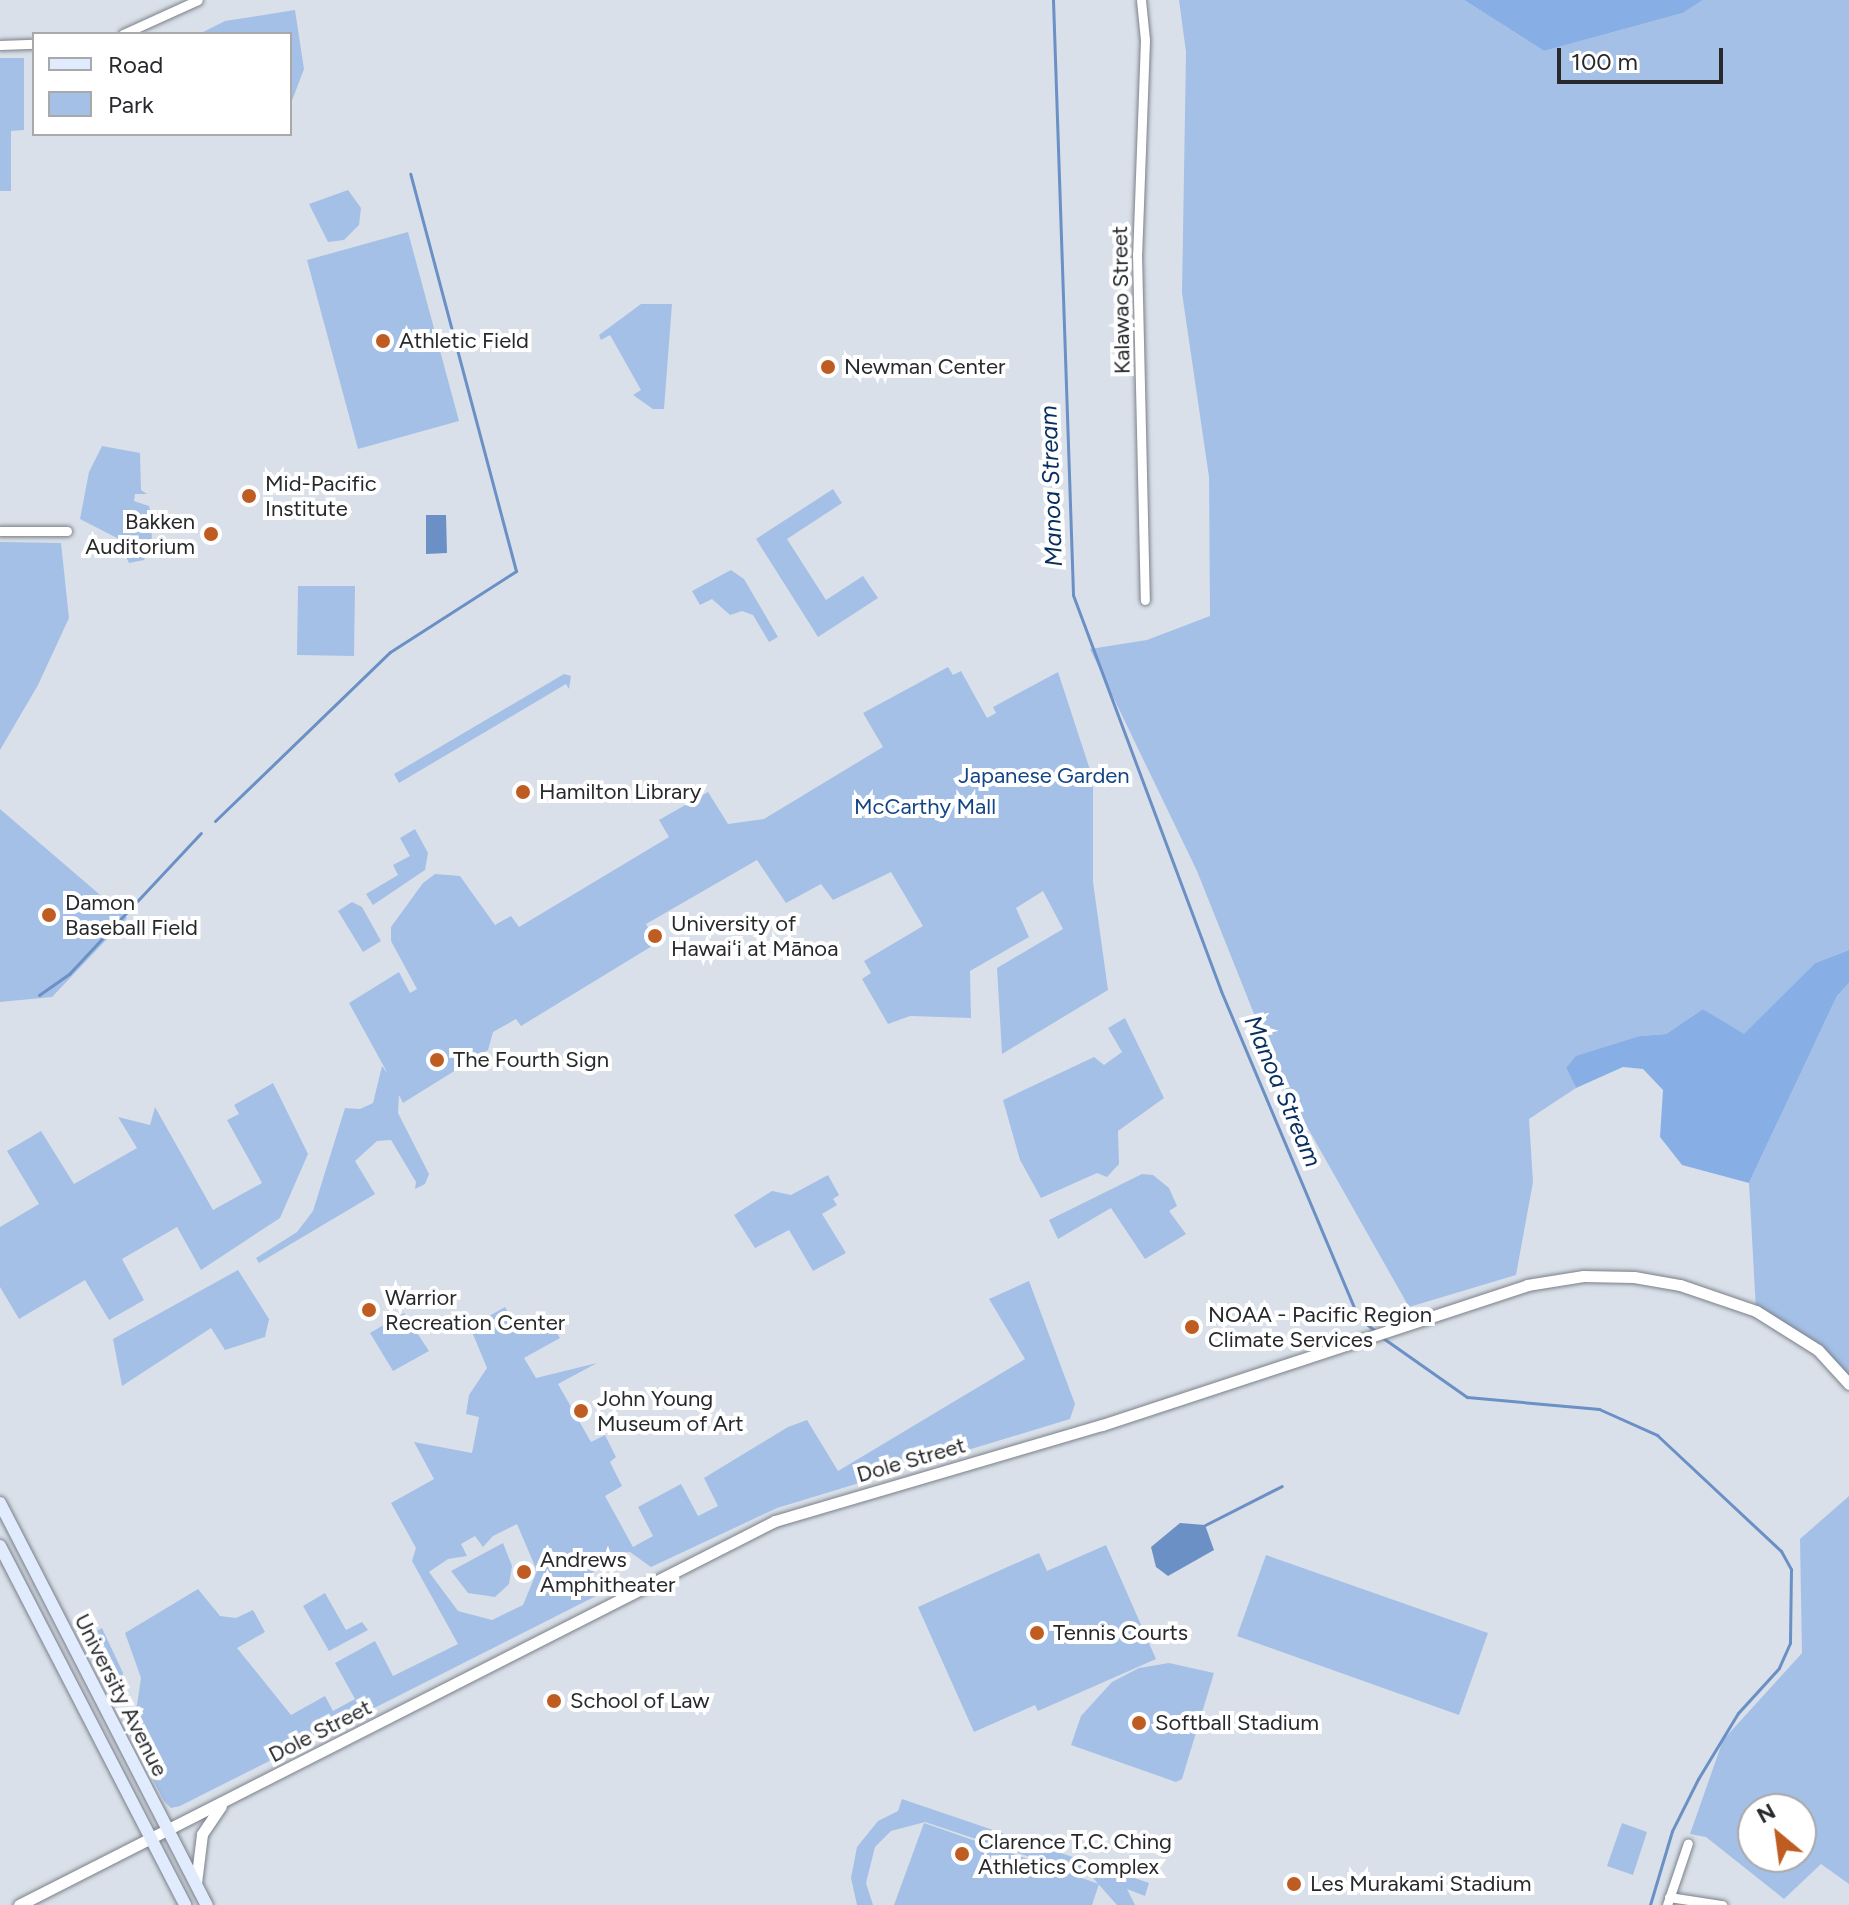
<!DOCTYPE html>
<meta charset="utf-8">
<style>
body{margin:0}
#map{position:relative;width:1849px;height:1905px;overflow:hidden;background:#dae0e9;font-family:Figtree,sans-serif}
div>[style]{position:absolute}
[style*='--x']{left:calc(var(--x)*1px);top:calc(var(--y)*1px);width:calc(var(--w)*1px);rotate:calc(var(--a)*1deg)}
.green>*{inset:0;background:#a4c0e7}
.forest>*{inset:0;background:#88afe5}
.water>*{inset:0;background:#6b90c5}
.stream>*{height:3px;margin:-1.5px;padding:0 1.5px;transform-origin:1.5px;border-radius:1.5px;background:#6b90c5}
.roads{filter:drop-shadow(0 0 2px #7b8089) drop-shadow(0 0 2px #7b8089)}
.minor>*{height:9px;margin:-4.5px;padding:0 4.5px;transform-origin:4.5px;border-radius:4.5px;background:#fff}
.tertiary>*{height:11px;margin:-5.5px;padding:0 5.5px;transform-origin:5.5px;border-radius:5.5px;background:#fff}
.secondary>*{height:12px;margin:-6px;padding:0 6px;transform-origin:6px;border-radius:6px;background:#e0ecfe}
.dots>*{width:22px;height:22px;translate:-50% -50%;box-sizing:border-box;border:4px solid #fff;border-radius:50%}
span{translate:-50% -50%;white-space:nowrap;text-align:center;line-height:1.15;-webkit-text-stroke:8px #fff;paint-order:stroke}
.street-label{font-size:22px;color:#27292d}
.poi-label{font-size:22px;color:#27292d}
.left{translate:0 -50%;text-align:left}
.right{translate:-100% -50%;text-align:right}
.park-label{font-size:22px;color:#134485}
.water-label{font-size:24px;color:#082e5f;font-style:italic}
.legend{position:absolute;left:32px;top:32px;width:260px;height:104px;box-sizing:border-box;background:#fff;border:2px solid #a9a9ab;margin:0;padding:10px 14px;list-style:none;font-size:24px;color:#27292d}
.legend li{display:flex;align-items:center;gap:16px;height:40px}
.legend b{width:40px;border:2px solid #a9a9ab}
.north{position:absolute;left:1737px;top:1793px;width:80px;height:80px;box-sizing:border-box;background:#fff;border:2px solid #a9a9ab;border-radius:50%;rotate:331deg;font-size:22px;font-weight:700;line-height:32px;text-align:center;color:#27292d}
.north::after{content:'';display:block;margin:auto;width:28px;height:36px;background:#bf5c22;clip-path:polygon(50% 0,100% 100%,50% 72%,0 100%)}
.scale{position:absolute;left:1557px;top:48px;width:166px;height:36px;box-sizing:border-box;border:4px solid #27292d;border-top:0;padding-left:10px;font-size:24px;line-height:28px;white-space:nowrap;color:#27292d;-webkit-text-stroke:6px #fff;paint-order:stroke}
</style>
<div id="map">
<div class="green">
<i style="clip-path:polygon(1179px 0,1464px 0,1544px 51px,1683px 13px,1703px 0,1849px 0,1849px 950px,1815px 963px,1744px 1035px,1703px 1009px,1666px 1034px,1640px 1036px,1566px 1068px,1576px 1088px,1529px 1119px,1533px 1182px,1516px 1275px,1409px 1307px,1280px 1079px,1197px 871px,1090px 649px,1147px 640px,1210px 616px,1209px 477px,1182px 293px,1186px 52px)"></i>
<i style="clip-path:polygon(295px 10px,304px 69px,290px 106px,290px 34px,199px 34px,225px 21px)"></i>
<i style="clip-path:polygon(0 58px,24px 58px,24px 130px,11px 131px,11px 191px,0 191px)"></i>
<i style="clip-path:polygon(348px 190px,361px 208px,359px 225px,344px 240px,328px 242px,309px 204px)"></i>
<i style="clip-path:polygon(408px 232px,459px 421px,358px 449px,307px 260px)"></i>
<i style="clip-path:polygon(641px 304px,672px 304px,664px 409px,653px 409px,633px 395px,641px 390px,610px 335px,601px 340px,599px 335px)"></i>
<i style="clip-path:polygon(102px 446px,140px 453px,141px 490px,147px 494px,135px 494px,134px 501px,149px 506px,151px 514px,152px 544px,144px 560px,129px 563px,117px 538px,80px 519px,89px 472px)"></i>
<i style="clip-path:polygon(833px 489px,842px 503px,787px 539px,826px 600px,863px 576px,878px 598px,818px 637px,756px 539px)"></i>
<i style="clip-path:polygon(0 542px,61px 543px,69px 618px,38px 685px,0 750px)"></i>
<i style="clip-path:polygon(731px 570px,744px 579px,778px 637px,769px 642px,753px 615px,742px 611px,730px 615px,712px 599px,700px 605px,692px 591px)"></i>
<i style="clip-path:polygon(298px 586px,355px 586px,354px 656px,297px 655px)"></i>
<i style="clip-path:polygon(948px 667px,953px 675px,961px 671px,987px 718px,996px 713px,993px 707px,1058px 672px,1093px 779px,1093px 882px,1108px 990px,1002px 1054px,997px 968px,1063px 929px,1043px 891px,1016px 908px,1029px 937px,970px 971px,971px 1018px,910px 1016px,888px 1024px,862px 979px,871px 973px,864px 961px,923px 926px,891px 872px,833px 900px,821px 884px,786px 903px,757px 860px,646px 924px,657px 943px,521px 1026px,516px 1019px,493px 1032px,488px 1050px,403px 1103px,399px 1095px,398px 1113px,429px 1174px,425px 1184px,415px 1189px,416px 1182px,391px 1140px,377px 1141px,355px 1161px,375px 1194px,259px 1263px,256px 1258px,297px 1232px,313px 1211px,345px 1108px,360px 1109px,373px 1103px,382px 1066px,388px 1074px,349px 1003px,399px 972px,410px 993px,417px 989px,391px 941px,391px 927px,423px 883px,435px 874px,460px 876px,495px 925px,511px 916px,519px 927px,669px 837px,659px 820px,708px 792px,728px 824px,764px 819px,883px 747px,863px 713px)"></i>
<i style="clip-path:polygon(564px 674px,571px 676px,569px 689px,566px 684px,399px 783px,394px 774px)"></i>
<i style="clip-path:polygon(0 809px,127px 918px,52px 997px,0 1002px)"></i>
<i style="clip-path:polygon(415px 829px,428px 853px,425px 870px,373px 905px,366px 894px,398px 875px,393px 865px,410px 856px,400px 838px)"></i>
<i style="clip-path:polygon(352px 902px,362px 907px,381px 941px,363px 952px,338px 911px)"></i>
<i style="clip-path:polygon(1849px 983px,1849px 1384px,1818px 1350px,1756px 1311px,1749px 1183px,1837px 996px)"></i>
<i style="clip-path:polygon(1125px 1018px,1164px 1098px,1118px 1131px,1119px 1164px,1107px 1177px,1097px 1173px,1041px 1198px,1020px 1160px,1003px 1100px,1094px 1057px,1104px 1065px,1122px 1052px,1108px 1028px)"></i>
<i style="clip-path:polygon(273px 1083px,308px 1154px,280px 1218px,201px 1270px,177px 1227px,122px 1259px,144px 1300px,109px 1320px,85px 1280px,19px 1319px,0 1287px,0 1227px,39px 1204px,7px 1151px,41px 1131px,74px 1184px,137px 1148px,118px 1117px,150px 1125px,155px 1107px,213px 1210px,262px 1183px,227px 1120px,239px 1114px,234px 1105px)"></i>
<i style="clip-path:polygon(1142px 1174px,1153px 1175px,1169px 1188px,1177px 1206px,1169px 1211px,1186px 1234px,1145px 1259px,1111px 1208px,1058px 1239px,1049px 1220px)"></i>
<i style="clip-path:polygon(828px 1175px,839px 1195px,833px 1199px,837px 1205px,822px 1214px,846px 1253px,813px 1271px,789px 1230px,755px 1248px,734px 1215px,772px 1191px,791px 1195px)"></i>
<i style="clip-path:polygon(238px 1270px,269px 1319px,265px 1337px,225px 1350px,211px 1328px,122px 1386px,113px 1339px)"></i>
<i style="clip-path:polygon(evenodd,1029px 1281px,1075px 1404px,1070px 1419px,777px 1508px,651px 1567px,630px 1552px,608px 1554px,590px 1576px,589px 1592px,598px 1595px,180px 1806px,171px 1808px,164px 1801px,125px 1725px,137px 1705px,141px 1678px,125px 1633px,198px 1589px,220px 1616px,236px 1618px,253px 1610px,265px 1632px,237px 1648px,291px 1715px,325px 1696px,333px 1711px,355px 1699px,335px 1663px,375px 1641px,393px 1676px,458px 1644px,412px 1561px,416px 1548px,391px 1503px,434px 1479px,414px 1442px,472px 1453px,479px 1417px,466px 1414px,469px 1395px,487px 1368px,470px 1327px,505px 1307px,520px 1332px,547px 1317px,560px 1338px,524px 1358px,536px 1378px,597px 1363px,558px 1384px,591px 1442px,605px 1435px,616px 1457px,610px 1462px,622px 1486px,605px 1496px,633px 1547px,653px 1536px,638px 1507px,681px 1484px,698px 1516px,718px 1506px,704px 1478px,788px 1427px,807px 1420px,838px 1471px,1025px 1359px,989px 1299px,1029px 1281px,517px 1524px,537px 1571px,523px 1605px,492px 1620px,458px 1611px,429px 1572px,448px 1559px,467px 1556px,461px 1544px,475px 1536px,483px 1547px,493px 1536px,517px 1524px)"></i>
<i style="clip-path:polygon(404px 1313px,429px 1351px,393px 1371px,370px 1333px)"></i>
<i style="clip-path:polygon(evenodd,1849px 1496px,1849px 1884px,1821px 1864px,1784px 1899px,1706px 1837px,1690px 1834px,1723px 1740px,1802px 1653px,1800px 1539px,1849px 1496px,1801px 1809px,1801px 1857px,1753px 1857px,1753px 1809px,1801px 1809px)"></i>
<i style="clip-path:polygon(503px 1543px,512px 1566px,509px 1584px,495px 1597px,468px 1593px,451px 1571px)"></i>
<i style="clip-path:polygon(1106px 1545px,1156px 1659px,1038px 1711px,1035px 1705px,974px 1732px,918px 1607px,1039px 1553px,1047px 1571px)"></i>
<i style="clip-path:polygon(1266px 1555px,1488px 1633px,1459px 1715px,1237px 1636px)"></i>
<i style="clip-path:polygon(325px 1593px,346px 1630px,362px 1622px,368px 1630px,329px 1651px,303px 1606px)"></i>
<i style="clip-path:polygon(102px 1628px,123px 1673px,115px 1705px,81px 1639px)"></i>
<i style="clip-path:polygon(1169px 1663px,1214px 1673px,1182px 1779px,1176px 1782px,1071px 1745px,1081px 1716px,1112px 1682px,1139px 1668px)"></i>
<i style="clip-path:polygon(902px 1799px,1149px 1883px,1145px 1896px,1127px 1889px,1135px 1905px,1117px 1905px,1093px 1878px,925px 1822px,891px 1831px,875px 1847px,866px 1883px,873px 1905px,857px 1905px,851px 1878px,857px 1847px,878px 1821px,898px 1811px)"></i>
<i style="clip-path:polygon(924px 1823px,1099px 1884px,1092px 1905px,894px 1905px)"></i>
<i style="clip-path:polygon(1622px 1823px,1647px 1832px,1633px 1875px,1607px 1866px)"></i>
</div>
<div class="forest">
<i style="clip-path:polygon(1464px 0,1703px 0,1683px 13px,1544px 51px)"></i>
<i style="clip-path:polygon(1849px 950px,1849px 983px,1837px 996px,1749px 1183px,1682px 1165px,1660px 1137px,1663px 1090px,1643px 1069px,1623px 1067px,1576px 1088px,1566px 1068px,1576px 1056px,1640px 1036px,1666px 1034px,1703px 1009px,1744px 1034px,1815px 963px)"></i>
</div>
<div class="water">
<i style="clip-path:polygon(426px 515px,446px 515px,447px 553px,426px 554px)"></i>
<i style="clip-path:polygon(1180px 1523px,1205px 1525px,1214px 1550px,1168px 1576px,1156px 1567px,1151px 1547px)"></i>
</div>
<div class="stream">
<i style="--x:1053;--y:0;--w:595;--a:88.07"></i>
<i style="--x:1073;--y:595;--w:423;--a:69.5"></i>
<i style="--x:1221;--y:991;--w:354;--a:67.2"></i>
<i style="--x:1358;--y:1317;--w:21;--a:39"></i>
<i style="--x:215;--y:821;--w:243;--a:-44"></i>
<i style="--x:390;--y:652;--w:150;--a:-32.7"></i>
<i style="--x:516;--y:571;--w:411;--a:-104.9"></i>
<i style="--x:39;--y:995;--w:37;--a:-35"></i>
<i style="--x:69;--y:974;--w:193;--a:-46.9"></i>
<i style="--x:1383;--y:1338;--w:103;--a:35.1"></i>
<i style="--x:1467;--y:1397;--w:133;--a:5.2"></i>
<i style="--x:1599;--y:1409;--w:64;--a:24.1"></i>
<i style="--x:1657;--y:1435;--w:170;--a:43.1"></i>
<i style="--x:1781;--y:1551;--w:21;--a:61"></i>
<i style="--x:1791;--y:1569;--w:74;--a:90.8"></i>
<i style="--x:1790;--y:1643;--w:27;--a:114"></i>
<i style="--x:1779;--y:1668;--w:61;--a:132.3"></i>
<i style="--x:1738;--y:1713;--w:77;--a:121.2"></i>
<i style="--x:1698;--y:1779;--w:58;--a:116.6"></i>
<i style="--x:1672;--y:1831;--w:77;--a:106.6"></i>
<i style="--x:1205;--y:1525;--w:86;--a:-26.9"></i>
</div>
<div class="roads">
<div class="minor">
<i style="--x:1141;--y:0;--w:40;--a:84.3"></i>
<i style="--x:1145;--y:40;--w:214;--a:92.1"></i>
<i style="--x:1137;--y:254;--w:346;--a:88.7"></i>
<i style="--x:123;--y:34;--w:82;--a:-24.4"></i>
<i style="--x:0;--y:45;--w:34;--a:-2"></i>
<i style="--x:0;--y:531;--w:67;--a:0"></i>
<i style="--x:1669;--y:1897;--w:54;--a:8.6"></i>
<i style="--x:1667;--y:1905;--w:65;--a:-71.3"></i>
</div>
<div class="tertiary">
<i style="--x:196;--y:1883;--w:49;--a:-83"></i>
<i style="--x:202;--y:1834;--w:34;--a:-56"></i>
<i style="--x:19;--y:1905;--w:848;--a:-26.93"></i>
<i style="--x:775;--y:1521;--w:341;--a:-16.4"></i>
<i style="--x:1102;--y:1425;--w:447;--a:-18.2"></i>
<i style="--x:1527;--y:1285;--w:57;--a:-9.1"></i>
<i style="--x:1583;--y:1276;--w:51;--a:1.1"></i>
<i style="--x:1634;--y:1277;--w:47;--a:9.9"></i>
<i style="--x:1680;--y:1285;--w:80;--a:18.9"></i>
<i style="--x:1756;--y:1311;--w:73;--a:32.2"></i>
<i style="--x:1818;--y:1350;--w:46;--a:47.6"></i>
</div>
<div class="secondary">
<i style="--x:0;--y:1503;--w:452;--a:62.8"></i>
<i style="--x:0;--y:1546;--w:404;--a:62.7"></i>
</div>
</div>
<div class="dots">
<i style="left:383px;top:341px;background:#bf5c22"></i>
<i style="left:828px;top:367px;background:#bf5c22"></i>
<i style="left:249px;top:496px;background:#bf5c22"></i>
<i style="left:211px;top:534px;background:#bf5c22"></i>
<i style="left:523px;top:792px;background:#bf5c22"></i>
<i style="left:49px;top:915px;background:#bf5c22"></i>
<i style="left:655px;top:936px;background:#bf5c22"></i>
<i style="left:437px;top:1060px;background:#bf5c22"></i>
<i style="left:369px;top:1310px;background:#bf5c22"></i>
<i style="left:1192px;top:1327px;background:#bf5c22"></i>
<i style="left:581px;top:1411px;background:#bf5c22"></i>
<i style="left:524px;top:1572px;background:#bf5c22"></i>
<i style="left:1037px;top:1633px;background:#bf5c22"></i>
<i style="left:554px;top:1701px;background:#bf5c22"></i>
<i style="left:1139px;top:1723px;background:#bf5c22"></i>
<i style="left:962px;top:1854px;background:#bf5c22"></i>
<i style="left:1294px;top:1884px;background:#bf5c22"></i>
</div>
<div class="street-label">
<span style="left:1121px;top:300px;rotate:-91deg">Kalawao Street</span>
<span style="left:911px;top:1460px;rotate:-16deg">Dole Street</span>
<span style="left:121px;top:1695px;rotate:63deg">University Avenue</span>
<span style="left:320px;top:1731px;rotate:-27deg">Dole Street</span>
</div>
<div class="poi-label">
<span class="left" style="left:399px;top:341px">Athletic Field</span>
<span class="left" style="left:844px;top:367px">Newman Center</span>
<span class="left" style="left:265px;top:496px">Mid-Pacific<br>Institute</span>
<span class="right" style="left:195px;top:534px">Bakken<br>Auditorium</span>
<span class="left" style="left:539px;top:792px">Hamilton Library</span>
<span class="left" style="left:65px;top:915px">Damon<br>Baseball Field</span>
<span class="left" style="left:671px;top:936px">University of<br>Hawaiʻi at Mānoa</span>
<span class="left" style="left:453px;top:1060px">The Fourth Sign</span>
<span class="left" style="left:385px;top:1310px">Warrior<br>Recreation Center</span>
<span class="left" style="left:1208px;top:1327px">NOAA - Pacific Region<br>Climate Services</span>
<span class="left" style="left:597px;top:1411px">John Young<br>Museum of Art</span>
<span class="left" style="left:540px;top:1572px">Andrews<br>Amphitheater</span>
<span class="left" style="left:1053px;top:1633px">Tennis Courts</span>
<span class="left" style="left:570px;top:1701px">School of Law</span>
<span class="left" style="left:1155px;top:1723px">Softball Stadium</span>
<span class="left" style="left:978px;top:1854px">Clarence T.C. Ching<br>Athletics Complex</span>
<span class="left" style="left:1310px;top:1884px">Les Murakami Stadium</span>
</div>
<div class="park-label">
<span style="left:1044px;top:776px">Japanese Garden</span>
<span style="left:925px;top:807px">McCarthy Mall</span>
</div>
<div class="water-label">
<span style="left:1051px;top:486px;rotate:-92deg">Manoa Stream</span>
<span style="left:1283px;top:1091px;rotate:67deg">Manoa Stream</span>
</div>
<ul class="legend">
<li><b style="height:10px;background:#e0ecfe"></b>Road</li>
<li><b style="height:22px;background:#a4c0e7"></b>Park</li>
</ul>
<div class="north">N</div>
<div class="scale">100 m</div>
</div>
